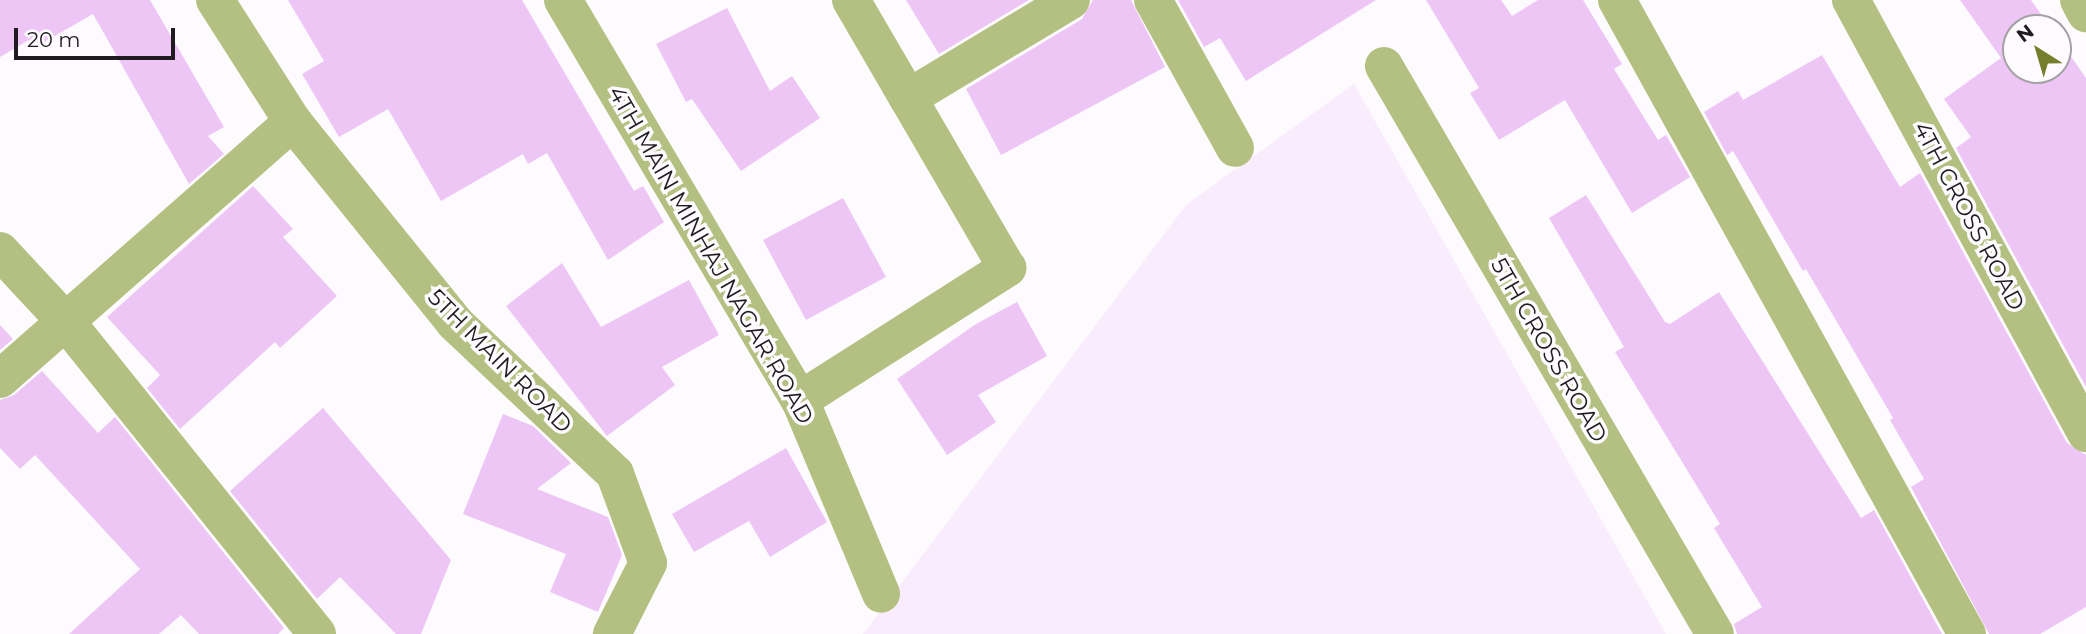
<!DOCTYPE html>
<style>
body{margin:0}
#map{position:relative;width:2086px;height:634px;overflow:hidden;background:#fdfbfd;font-family:Montserrat,sans-serif}
div>[style]{position:absolute}
[style*='--x']{left:calc(var(--x)*1px);top:calc(var(--y)*1px);width:calc(var(--w)*1px);rotate:calc(var(--a)*1deg)}
.built>*{inset:0;background:#f9ecfc}
.building>*{inset:0;background:#edc6f6}
.minor>*{height:38px;margin:-19px;padding:0 19px;transform-origin:19px;border-radius:19px;background:#b4c081}
span{translate:-50% -50%;white-space:nowrap;text-align:center;line-height:1.15;-webkit-text-stroke:7px #fdfbfd;paint-order:stroke}
.street-label{font-size:23px;color:#1f1b20}
.north{position:absolute;left:2002px;top:14px;width:70px;height:70px;box-sizing:border-box;background:#fdfbfd;border:2px solid #a4a1a5;border-radius:50%;rotate:323deg;font-size:19px;font-weight:700;line-height:28px;text-align:center;color:#1f1b20}
.north::after{content:'';display:block;margin:auto;width:24px;height:32px;background:#737f2c;clip-path:polygon(50% 0,100% 100%,50% 72%,0 100%)}
.scale{position:absolute;left:14px;top:28px;width:161px;height:32px;box-sizing:border-box;border:4px solid #1f1b20;border-top:0;padding-left:9px;font-size:21px;line-height:24px;white-space:nowrap;color:#1f1b20;-webkit-text-stroke:5px #fdfbfd;paint-order:stroke}
</style>
<div id="map">
<div class="built">
<i style="clip-path:polygon(1354px 84px,1666px 634px,863px 634px,1187px 204px)"></i>
</div>
<div class="building">
<i style="clip-path:polygon(0 0,150px 0,224px 127px,208px 136px,224px 154px,189px 184px,93px 14px,34px 48px,29px 40px,0 57px)"></i>
<i style="clip-path:polygon(288px 0,522px 0,634px 191px,643px 186px,664px 222px,608px 260px,547px 153px,528px 164px,523px 154px,441px 201px,388px 109px,339px 137px,302px 74px,324px 61px)"></i>
<i style="clip-path:polygon(906px 0,1029px 0,939px 54px)"></i>
<i style="clip-path:polygon(1093px 0,1131px 0,1165px 67px,1001px 155px,966px 89px,1082px 19px)"></i>
<i style="clip-path:polygon(1178px 0,1376px 0,1246px 81px,1220px 38px,1204px 47px)"></i>
<i style="clip-path:polygon(1426px 0,1501px 0,1512px 16px,1538px 0,1583px 0,1622px 64px,1614px 69px,1658px 140px,1666px 135px,1690px 177px,1632px 213px,1565px 100px,1499px 140px,1470px 93px,1479px 88px)"></i>
<i style="clip-path:polygon(1960px 0,2031px 0,2051px 28px,2016px 28px,2016px 70px,2058px 70px,2058px 38px,2086px 78px,2086px 387px,1956px 148px,1971px 137px,1944px 99px,2001px 58px)"></i>
<i style="clip-path:polygon(727px 8px,770px 91px,792px 76px,820px 118px,741px 171px,692px 99px,686px 102px,656px 44px)"></i>
<i style="clip-path:polygon(1822px 55px,1900px 187px,1920px 173px,2067px 443px,2086px 455px,2086px 607px,2040px 634px,1989px 634px,1911px 487px,1924px 479px,1890px 420px,1893px 418px,1806px 269px,1803px 271px,1733px 151px,1727px 155px,1704px 112px,1738px 91px,1743px 100px)"></i>
<i style="clip-path:polygon(253px 186px,293px 229px,283px 237px,337px 296px,280px 348px,275px 342px,180px 429px,147px 388px,160px 375px,107px 317px)"></i>
<i style="clip-path:polygon(1586px 195px,1665px 322px,1670px 324px,1719px 292px,1861px 518px,1874px 510px,1942px 634px,1737px 634px,1734px 624px,1762px 607px,1714px 528px,1720px 524px,1615px 352px,1624px 347px,1549px 218px)"></i>
<i style="clip-path:polygon(843px 198px,886px 277px,806px 320px,763px 240px)"></i>
<i style="clip-path:polygon(562px 263px,601px 327px,689px 280px,719px 335px,662px 367px,675px 385px,607px 436px,506px 306px)"></i>
<i style="clip-path:polygon(1017px 302px,1047px 356px,978px 395px,996px 422px,947px 455px,897px 379px,976px 324px)"></i>
<i style="clip-path:polygon(0 325px,13px 339px,0 350px)"></i>
<i style="clip-path:polygon(42px 371px,98px 433px,115px 417px,284px 628px,278px 634px,199px 634px,181px 615px,159px 634px,69px 634px,140px 569px,35px 455px,20px 469px,0 448px,0 400px,14px 395px)"></i>
<i style="clip-path:polygon(323px 408px,451px 560px,421px 634px,396px 634px,340px 577px,317px 599px,230px 491px)"></i>
<i style="clip-path:polygon(503px 414px,533px 426px,571px 463px,537px 489px,608px 517px,622px 555px,598px 612px,550px 592px,566px 554px,463px 514px)"></i>
<i style="clip-path:polygon(786px 448px,827px 522px,770px 557px,749px 521px,694px 552px,672px 514px)"></i>
</div>
<div class="minor">
<i style="--x:215;--y:0;--w:145;--a:57.4"></i>
<i style="--x:293;--y:122;--w:258;--a:51.1"></i>
<i style="--x:455;--y:323;--w:220;--a:43.3"></i>
<i style="--x:615;--y:474;--w:95;--a:69.7"></i>
<i style="--x:648;--y:563;--w:80;--a:116.9"></i>
<i style="--x:563;--y:0;--w:465;--a:59.4"></i>
<i style="--x:800;--y:400;--w:210;--a:67.3"></i>
<i style="--x:851;--y:0;--w:113;--a:59.8"></i>
<i style="--x:908;--y:98;--w:190;--a:-31"></i>
<i style="--x:1153;--y:0;--w:169;--a:61"></i>
<i style="--x:1617;--y:0;--w:724;--a:61.1"></i>
<i style="--x:1851;--y:0;--w:493;--a:61.5"></i>
<i style="--x:2079;--y:0;--w:15;--a:62"></i>
<i style="--x:1384;--y:66;--w:657;--a:59.77"></i>
<i style="--x:0;--y:251;--w:98;--a:47.1"></i>
<i style="--x:67;--y:323;--w:399;--a:51.2"></i>
<i style="--x:0;--y:379;--w:390;--a:-41.3"></i>
<i style="--x:800;--y:400;--w:246;--a:-32.5"></i>
<i style="--x:1007;--y:268;--w:197;--a:-120.2"></i>
</div>
<div class="street-label">
<span style="left:1969px;top:216px;rotate:62deg">4TH CROSS ROAD</span>
<span style="left:711px;top:255px;rotate:60deg">4TH MAIN MINHAJ NAGAR ROAD</span>
<span style="left:1549px;top:350px;rotate:60deg">5TH CROSS ROAD</span>
<span style="left:500px;top:361px;rotate:45deg">5TH MAIN ROAD</span>
</div>
<div class="north">N</div>
<div class="scale">20 m</div>
</div>
